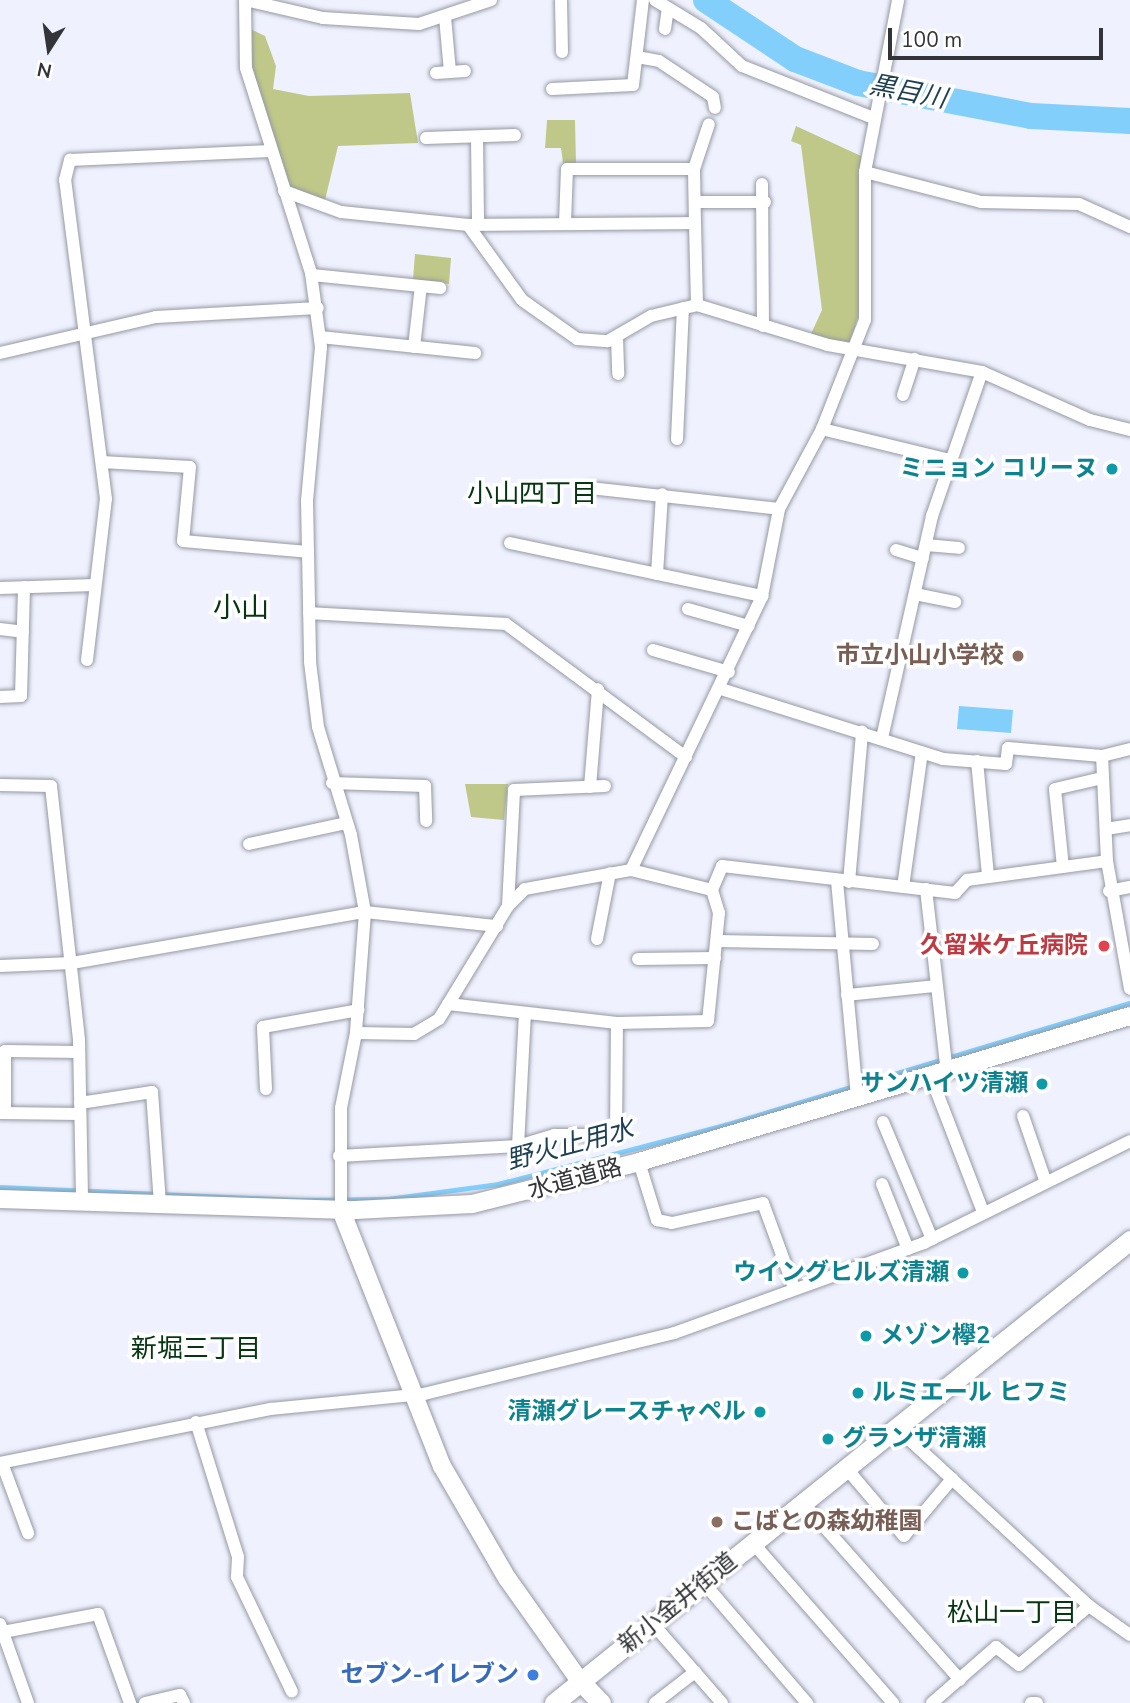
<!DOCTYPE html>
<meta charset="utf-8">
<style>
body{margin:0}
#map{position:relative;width:1130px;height:1703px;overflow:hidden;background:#eff2fe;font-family:"Nunito Sans","Noto Sans JP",sans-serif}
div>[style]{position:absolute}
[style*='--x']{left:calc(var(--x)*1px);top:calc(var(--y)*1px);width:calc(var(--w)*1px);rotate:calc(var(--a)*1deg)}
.green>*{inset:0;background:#bfc888}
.water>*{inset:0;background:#82cffc}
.stream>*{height:4.5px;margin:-2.25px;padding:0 2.25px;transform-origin:2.25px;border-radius:2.25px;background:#82cffc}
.river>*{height:26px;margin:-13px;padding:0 13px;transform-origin:13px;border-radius:13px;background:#82cffc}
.roads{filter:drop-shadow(0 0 2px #9698a3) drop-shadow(0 0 2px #9698a3)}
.street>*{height:12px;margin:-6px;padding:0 6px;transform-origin:6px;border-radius:6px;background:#fff}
.secondary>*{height:18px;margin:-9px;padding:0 9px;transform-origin:9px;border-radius:9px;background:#fff}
.primary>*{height:19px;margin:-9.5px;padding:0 9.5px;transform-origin:9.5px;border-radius:9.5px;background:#fff}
.dots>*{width:19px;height:19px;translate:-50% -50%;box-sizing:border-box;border:4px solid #fff;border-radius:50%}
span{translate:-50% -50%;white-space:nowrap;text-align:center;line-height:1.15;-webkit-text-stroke:7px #fff;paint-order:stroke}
.culture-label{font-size:24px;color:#0d838f;font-weight:700}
.right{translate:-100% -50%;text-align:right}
.left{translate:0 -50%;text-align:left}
.education-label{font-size:24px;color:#785e54;font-weight:700}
.health-label{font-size:24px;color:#be3a42;font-weight:700}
.street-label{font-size:24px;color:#333438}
.shop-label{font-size:24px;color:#366cbe;font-weight:700}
.water-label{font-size:26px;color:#1e4053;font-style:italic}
.neighbourhood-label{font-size:26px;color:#063611}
.quarter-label{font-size:28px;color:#063611}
.north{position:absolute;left:14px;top:14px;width:70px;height:70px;-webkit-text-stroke:5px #fff;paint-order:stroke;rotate:192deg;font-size:19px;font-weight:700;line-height:28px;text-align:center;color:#333438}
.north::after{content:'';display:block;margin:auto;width:24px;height:32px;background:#333438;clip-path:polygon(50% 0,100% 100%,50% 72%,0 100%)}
.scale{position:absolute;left:888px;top:28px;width:215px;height:32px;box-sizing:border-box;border:4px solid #333438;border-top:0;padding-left:9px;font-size:21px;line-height:24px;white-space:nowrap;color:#333438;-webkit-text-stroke:5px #fff;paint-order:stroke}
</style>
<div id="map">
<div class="green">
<i style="clip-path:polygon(250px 29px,265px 36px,276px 66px,273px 89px,309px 96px,410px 93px,418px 143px,338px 146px,325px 200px,286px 188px,251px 67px)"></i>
<i style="clip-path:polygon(547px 120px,575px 120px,576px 164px,563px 163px,561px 148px,545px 148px)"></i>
<i style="clip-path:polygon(796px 126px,861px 156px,860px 310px,850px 343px,810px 336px,822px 310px,801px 145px,791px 141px)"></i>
<i style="clip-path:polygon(415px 254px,451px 258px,449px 284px,413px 280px)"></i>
<i style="clip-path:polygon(465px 784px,508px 784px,504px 820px,471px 817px)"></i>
</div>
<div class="water">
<i style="clip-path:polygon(959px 706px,1013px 710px,1011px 733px,957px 729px)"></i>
</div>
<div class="stream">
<i style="--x:0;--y:1187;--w:303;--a:2.5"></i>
<i style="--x:303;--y:1200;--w:85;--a:-0.7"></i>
<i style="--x:388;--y:1199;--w:111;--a:-7.8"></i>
<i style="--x:498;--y:1184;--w:235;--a:-14.6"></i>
<i style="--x:725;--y:1125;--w:423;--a:-16.8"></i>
</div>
<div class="river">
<i style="--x:706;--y:0;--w:107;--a:33.5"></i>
<i style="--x:795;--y:59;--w:67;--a:20.9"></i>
<i style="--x:858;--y:83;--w:176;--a:10.8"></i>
<i style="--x:1031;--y:116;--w:99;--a:2.9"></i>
</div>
<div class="roads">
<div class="street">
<i style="--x:245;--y:0;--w:68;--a:89.2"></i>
<i style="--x:246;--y:68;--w:215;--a:72.4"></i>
<i style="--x:311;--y:273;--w:75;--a:82.3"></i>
<i style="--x:321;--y:347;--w:154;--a:95.2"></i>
<i style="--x:307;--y:500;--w:162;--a:88.9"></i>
<i style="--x:310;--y:662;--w:65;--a:83"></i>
<i style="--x:318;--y:727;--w:113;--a:73"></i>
<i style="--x:351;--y:835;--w:78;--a:79.7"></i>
<i style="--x:365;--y:912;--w:121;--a:94.3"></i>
<i style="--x:356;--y:1033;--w:76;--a:101.3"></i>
<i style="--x:341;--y:1108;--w:102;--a:90"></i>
<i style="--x:245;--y:0;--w:80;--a:13"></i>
<i style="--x:323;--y:18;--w:96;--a:3.6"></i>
<i style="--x:419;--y:24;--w:76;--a:-18.4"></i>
<i style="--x:561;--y:0;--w:52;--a:88.9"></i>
<i style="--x:655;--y:0;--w:54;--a:31.3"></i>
<i style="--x:701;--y:28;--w:56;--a:42.8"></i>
<i style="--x:742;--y:66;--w:139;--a:21.6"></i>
<i style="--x:445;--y:17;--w:55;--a:84.8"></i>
<i style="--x:665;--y:29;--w:21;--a:-82"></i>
<i style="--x:637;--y:57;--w:22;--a:10"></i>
<i style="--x:659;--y:61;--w:65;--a:33.7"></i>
<i style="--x:713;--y:97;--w:11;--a:80"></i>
<i style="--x:436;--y:73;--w:29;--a:-4"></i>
<i style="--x:552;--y:89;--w:81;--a:-2.8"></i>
<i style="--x:633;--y:85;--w:86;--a:-83.3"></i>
<i style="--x:477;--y:137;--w:86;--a:89.3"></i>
<i style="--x:426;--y:138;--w:89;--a:-1.9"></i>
<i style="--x:865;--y:172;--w:120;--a:14.5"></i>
<i style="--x:981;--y:202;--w:98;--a:1.2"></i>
<i style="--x:1079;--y:204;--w:56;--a:24.3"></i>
<i style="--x:762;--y:184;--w:142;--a:89.6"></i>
<i style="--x:284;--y:191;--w:61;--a:20.2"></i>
<i style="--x:341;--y:212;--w:128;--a:5.8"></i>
<i style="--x:468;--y:225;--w:92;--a:54.2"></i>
<i style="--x:522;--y:300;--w:67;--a:35.3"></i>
<i style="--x:577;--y:339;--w:31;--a:4"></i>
<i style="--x:608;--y:341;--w:50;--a:-30.2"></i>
<i style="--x:651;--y:316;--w:47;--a:-13.4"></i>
<i style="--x:697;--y:305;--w:137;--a:17"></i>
<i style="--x:828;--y:345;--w:156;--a:9.9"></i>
<i style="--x:982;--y:372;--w:118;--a:24"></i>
<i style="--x:1090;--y:420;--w:41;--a:14"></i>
<i style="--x:696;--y:202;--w:69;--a:0"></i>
<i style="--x:565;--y:223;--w:54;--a:-87.9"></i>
<i style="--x:567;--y:169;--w:127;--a:0"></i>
<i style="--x:695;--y:223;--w:82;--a:88.6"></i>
<i style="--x:468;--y:225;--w:227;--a:-0.5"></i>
<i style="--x:695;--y:223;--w:54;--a:-91.1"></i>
<i style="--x:694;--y:169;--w:47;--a:-71.6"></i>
<i style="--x:312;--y:275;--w:129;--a:5.8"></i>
<i style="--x:320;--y:337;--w:156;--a:5.9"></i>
<i style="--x:617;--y:338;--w:36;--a:88"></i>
<i style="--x:414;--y:347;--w:61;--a:-83.5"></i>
<i style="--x:0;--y:353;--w:160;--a:-13"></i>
<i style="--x:156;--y:317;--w:162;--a:-3.2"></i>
<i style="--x:903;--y:395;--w:38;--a:-72"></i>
<i style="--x:822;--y:429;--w:131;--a:13.7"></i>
<i style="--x:677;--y:439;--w:131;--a:-87.4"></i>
<i style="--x:102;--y:462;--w:88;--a:3.3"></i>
<i style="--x:190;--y:467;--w:74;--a:95.4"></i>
<i style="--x:183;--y:541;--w:125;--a:5"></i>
<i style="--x:590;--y:488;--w:190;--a:6.3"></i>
<i style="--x:510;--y:543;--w:258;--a:11.9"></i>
<i style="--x:926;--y:545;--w:33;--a:5"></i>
<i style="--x:896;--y:550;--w:28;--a:17"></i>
<i style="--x:657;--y:574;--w:80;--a:-86.4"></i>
<i style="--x:0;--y:588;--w:95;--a:-1.8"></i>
<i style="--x:915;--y:594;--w:41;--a:11.3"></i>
<i style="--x:688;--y:609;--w:63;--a:15.6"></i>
<i style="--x:309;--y:613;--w:197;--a:3.2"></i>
<i style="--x:506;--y:624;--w:224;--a:36.5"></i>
<i style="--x:0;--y:629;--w:23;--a:7"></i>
<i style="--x:653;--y:650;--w:79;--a:16.1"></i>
<i style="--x:87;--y:660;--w:162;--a:-83.3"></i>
<i style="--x:106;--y:499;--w:322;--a:-97.3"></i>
<i style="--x:65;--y:180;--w:21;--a:-76"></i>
<i style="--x:70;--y:160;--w:200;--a:-2.6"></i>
<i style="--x:721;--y:689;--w:233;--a:17.5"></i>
<i style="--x:943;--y:759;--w:63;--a:4.5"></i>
<i style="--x:1006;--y:764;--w:16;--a:-83"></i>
<i style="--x:1008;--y:748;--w:94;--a:4.9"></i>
<i style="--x:0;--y:697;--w:21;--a:-3"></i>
<i style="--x:21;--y:696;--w:109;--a:-88.4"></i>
<i style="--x:882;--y:738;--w:228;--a:-77.3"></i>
<i style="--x:932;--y:516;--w:152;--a:-70.9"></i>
<i style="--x:977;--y:761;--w:116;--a:84.5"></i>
<i style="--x:332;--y:783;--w:93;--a:1.8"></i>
<i style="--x:425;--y:786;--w:35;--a:88"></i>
<i style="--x:0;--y:785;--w:51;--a:1.1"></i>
<i style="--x:51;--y:786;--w:256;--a:83.7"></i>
<i style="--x:79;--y:1040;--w:161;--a:88.9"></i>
<i style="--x:590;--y:787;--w:98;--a:-85.3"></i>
<i style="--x:1106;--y:829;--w:24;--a:-9"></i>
<i style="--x:249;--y:844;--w:99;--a:-12.2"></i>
<i style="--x:1107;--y:861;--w:130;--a:79.8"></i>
<i style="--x:1063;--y:867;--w:78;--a:-95.9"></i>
<i style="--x:1055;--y:789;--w:48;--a:-13.2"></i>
<i style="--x:631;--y:870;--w:83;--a:13.9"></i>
<i style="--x:837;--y:881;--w:218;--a:84.7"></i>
<i style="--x:849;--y:882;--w:151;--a:-85"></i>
<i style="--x:903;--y:887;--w:136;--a:-82"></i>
<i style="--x:926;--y:889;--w:184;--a:83.5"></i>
<i style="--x:1109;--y:891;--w:21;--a:-11"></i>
<i style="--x:508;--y:906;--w:116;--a:-87"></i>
<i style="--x:514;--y:790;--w:91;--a:-2.5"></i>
<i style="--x:597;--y:939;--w:67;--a:-78.9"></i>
<i style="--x:718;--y:941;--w:155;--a:1.1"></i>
<i style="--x:638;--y:959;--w:77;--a:-0.7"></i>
<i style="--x:0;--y:966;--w:72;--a:-2.4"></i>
<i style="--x:72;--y:963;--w:297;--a:-9.9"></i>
<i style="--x:365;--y:912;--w:133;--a:6.1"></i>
<i style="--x:847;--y:995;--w:89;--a:-5.8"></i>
<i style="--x:448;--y:1004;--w:170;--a:6.4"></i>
<i style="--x:617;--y:1023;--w:91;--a:-1.3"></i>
<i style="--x:708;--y:1021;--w:109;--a:-84.2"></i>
<i style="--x:719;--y:913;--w:24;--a:-107"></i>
<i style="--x:712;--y:890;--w:26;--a:-67"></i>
<i style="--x:722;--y:866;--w:235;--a:6.6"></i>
<i style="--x:955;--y:893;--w:18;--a:-47"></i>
<i style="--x:967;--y:880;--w:141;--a:-7.7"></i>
<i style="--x:1107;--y:861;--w:105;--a:-92.7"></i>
<i style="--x:1102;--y:756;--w:29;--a:-14"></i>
<i style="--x:356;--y:1033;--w:58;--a:1"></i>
<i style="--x:414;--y:1034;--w:29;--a:-31"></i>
<i style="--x:439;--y:1019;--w:132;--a:-58.6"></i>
<i style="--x:508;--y:906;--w:24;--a:-45"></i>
<i style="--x:525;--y:889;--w:108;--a:-10.2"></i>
<i style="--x:631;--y:870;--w:304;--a:-64.4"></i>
<i style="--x:762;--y:596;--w:89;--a:-78.9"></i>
<i style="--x:779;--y:509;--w:91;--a:-61.7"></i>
<i style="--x:822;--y:429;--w:117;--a:-68.5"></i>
<i style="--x:865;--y:320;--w:148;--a:-90"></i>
<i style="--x:865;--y:172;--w:175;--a:-79.1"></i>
<i style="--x:931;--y:1077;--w:142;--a:68.9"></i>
<i style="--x:266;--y:1089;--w:62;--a:-92.8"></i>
<i style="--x:263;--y:1027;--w:97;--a:-10"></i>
<i style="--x:80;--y:1103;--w:73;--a:-8.7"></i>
<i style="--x:152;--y:1092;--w:112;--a:85.9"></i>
<i style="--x:0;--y:1113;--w:80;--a:0.7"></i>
<i style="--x:5;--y:1113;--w:62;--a:-90"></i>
<i style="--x:5;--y:1051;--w:74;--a:0.8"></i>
<i style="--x:1023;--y:1116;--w:68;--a:71"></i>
<i style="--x:883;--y:1122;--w:127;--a:67.3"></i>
<i style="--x:518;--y:1146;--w:38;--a:-17"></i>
<i style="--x:554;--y:1135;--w:62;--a:0"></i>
<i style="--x:616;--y:1135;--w:112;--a:-89.5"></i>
<i style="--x:339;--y:1156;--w:179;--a:-3.2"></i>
<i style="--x:518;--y:1146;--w:133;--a:-87"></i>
<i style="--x:639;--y:1162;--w:61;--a:72.8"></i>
<i style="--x:657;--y:1220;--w:15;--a:11"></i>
<i style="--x:672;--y:1223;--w:93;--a:-12.4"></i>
<i style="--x:763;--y:1203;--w:87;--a:69.9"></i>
<i style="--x:882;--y:1184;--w:70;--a:68.2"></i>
<i style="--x:196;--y:1422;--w:141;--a:72.7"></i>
<i style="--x:238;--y:1557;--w:20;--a:93"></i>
<i style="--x:237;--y:1577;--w:127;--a:64.4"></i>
<i style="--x:898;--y:1429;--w:260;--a:42.8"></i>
<i style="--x:1089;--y:1606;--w:50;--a:35.3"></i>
<i style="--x:0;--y:1463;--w:276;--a:-11.3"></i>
<i style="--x:271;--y:1409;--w:154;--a:-5.6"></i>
<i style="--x:424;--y:1394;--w:257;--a:-13.7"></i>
<i style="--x:674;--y:1333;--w:266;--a:-19.8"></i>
<i style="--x:924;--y:1243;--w:230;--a:-26.3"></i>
<i style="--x:2;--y:1463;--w:75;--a:69.6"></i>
<i style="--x:847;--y:1469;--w:88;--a:49.6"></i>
<i style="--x:904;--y:1536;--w:75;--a:-49.9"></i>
<i style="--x:804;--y:1504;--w:235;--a:48.4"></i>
<i style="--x:753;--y:1543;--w:213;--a:48.8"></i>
<i style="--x:703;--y:1582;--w:160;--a:49.3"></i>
<i style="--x:0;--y:1624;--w:84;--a:70.5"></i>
<i style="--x:653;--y:1624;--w:105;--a:48.9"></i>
<i style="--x:3;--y:1632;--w:97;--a:-10.7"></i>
<i style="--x:98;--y:1614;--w:95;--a:70.2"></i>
<i style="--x:145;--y:1703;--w:36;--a:-13"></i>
<i style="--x:180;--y:1695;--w:9;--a:63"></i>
<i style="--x:655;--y:1703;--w:51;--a:-37.8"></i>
<i style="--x:932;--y:1703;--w:85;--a:-41.2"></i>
<i style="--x:996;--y:1647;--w:29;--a:38"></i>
<i style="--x:1019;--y:1665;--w:92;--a:-40.1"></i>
<i style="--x:1031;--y:1703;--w:6;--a:0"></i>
</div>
<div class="secondary">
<i style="--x:0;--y:1199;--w:355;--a:1.8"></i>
<i style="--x:355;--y:1210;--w:117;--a:-2.9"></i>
<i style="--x:472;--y:1204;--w:172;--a:-14.1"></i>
<i style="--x:639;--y:1162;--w:512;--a:-16.56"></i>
<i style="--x:341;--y:1210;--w:275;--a:68.5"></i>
<i style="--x:442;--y:1466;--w:129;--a:59.9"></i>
<i style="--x:507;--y:1578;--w:126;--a:54.7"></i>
</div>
<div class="primary">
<i style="--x:580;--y:1681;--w:30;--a:46"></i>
<i style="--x:554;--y:1703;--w:739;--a:-38.79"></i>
</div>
</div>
<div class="dots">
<i style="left:1112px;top:469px;background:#0f9aa8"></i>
<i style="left:1018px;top:656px;background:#8d6e63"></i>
<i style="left:1104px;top:946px;background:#e0444e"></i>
<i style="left:1042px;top:1084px;background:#0f9aa8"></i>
<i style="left:963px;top:1273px;background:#0f9aa8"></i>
<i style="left:866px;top:1336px;background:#0f9aa8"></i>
<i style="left:858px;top:1393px;background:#0f9aa8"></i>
<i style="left:760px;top:1412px;background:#0f9aa8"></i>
<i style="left:828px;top:1439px;background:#0f9aa8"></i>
<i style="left:717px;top:1522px;background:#8d6e63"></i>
<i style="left:533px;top:1675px;background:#3f7fe0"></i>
</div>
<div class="culture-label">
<span class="right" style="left:1098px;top:469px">ミニョン コリーヌ</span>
<span class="right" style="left:1028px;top:1084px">サンハイツ清瀬</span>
<span class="right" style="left:949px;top:1273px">ウイングヒルズ清瀬</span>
<span class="left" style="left:880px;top:1336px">メゾン欅2</span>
<span class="left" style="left:872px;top:1393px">ルミエール ヒフミ</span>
<span class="right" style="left:746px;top:1412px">清瀬グレースチャペル</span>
<span class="left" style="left:842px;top:1439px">グランザ清瀬</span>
</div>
<div class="education-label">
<span class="right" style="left:1004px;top:656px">市立小山小学校</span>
<span class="left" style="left:731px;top:1522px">こばとの森幼稚園</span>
</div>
<div class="health-label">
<span class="right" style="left:1088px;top:946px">久留米ケ丘病院</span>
</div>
<div class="street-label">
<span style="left:575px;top:1179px;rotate:-15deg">水道道路</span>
<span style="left:678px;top:1603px;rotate:-39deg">新小金井街道</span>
</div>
<div class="shop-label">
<span class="right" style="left:519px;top:1675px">セブン-イレブン</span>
</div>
<div class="water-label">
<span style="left:908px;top:92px;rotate:11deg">黒目川</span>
<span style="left:570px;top:1145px;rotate:-15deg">野火止用水</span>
</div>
<div class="neighbourhood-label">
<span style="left:532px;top:494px">小山四丁目</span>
<span style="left:196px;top:1349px">新堀三丁目</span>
<span style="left:1012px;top:1613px">松山一丁目</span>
</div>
<div class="quarter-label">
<span style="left:241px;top:608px">小山</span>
</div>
<div class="north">N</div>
<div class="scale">100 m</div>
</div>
